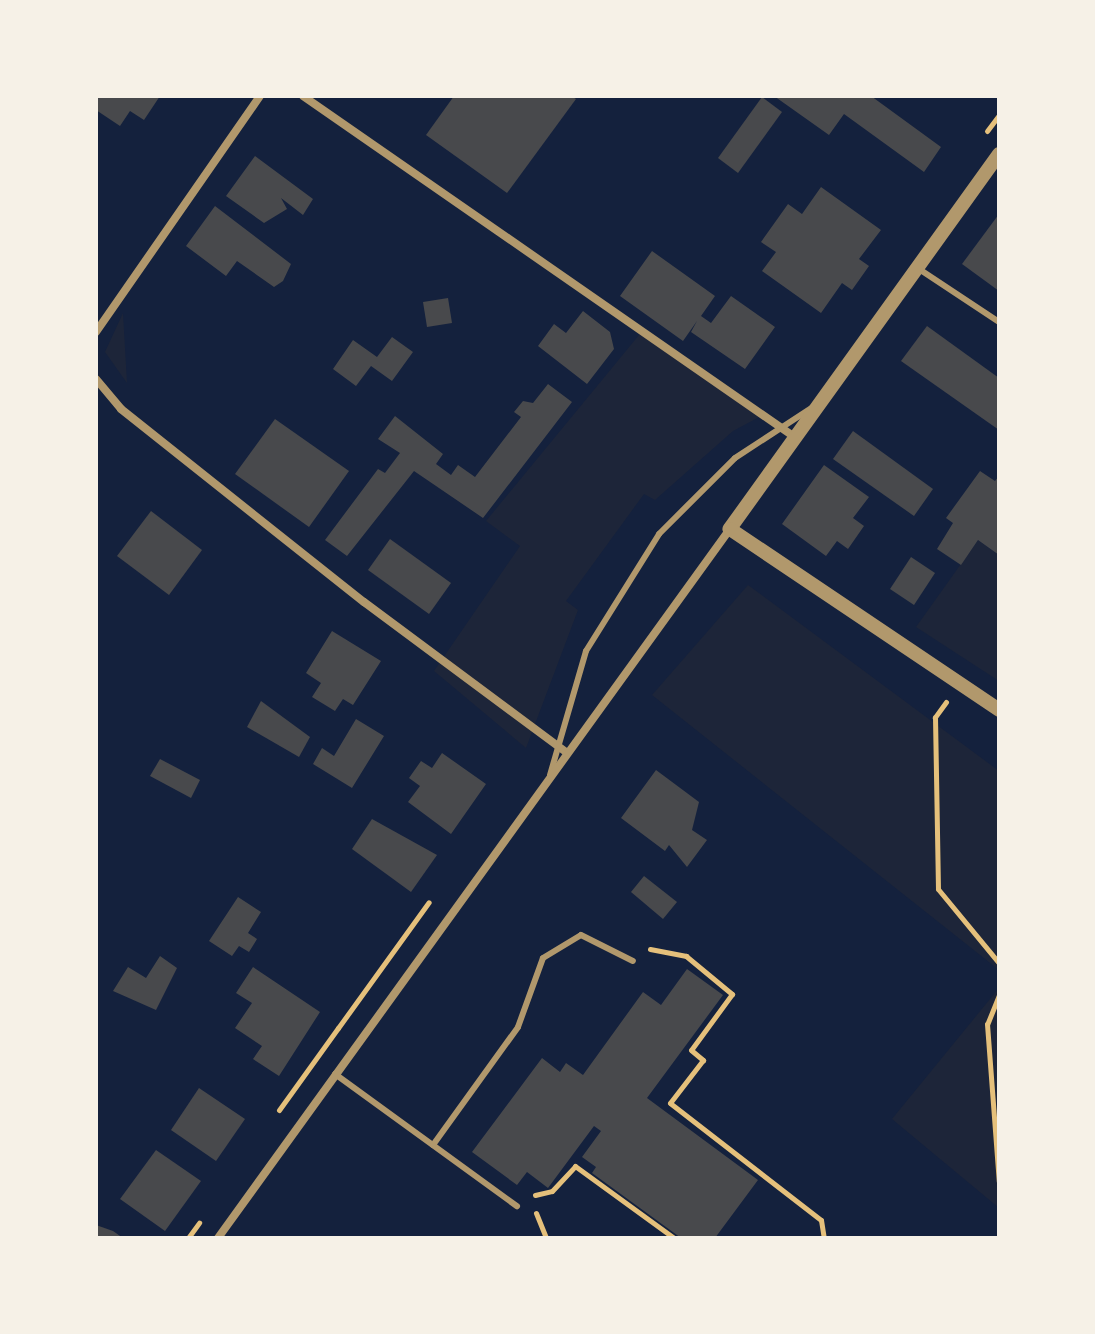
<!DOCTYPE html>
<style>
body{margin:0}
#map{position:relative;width:1095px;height:1334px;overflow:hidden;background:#14213d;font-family:"Public Sans",sans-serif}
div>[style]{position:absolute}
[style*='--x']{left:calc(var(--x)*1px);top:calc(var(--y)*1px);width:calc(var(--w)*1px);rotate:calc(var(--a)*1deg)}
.green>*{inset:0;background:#1d2539}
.building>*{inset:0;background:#48494c}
.path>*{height:5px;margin:-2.5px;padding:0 2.5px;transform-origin:2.5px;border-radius:2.5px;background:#e5c07b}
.service>*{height:6px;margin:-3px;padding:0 3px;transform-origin:3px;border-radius:3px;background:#b1986c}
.minor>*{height:8px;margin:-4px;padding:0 4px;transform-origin:4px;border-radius:4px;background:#b1986c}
.tertiary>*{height:14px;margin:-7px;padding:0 7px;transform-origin:7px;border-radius:7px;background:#b1986c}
span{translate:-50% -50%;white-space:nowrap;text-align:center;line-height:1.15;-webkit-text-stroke:6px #f6f1e7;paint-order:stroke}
.frame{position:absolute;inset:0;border:98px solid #f6f1e7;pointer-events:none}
</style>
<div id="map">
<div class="green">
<i style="clip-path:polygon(123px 313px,127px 383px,105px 352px)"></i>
<i style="clip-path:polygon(644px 329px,763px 415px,733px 431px,655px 500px,644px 494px,566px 601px,578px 610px,526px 748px,434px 671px,520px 546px,486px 521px)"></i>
<i style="clip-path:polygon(978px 540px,999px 555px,999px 681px,916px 627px)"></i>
<i style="clip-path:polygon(748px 585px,999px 771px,999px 970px,652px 695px)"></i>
<i style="clip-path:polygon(999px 988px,999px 1208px,892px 1119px)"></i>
</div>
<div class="building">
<i style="clip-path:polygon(96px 96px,160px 96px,144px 120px,130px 111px,120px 126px,96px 110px)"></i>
<i style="clip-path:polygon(454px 96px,571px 96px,576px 99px,507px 193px,426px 135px)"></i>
<i style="clip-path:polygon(774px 96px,871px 96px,941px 147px,924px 172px,844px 114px,829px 135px)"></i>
<i style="clip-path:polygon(762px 97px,782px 112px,738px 173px,718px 158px)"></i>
<i style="clip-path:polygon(255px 156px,313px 199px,303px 215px,281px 198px,287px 209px,264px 223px,226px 196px)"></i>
<i style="clip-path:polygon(821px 187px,881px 230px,859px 259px,869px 266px,852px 290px,842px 283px,821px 313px,762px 271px,776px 252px,761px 242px,788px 204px,802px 214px)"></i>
<i style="clip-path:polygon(215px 206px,291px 264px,283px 281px,274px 287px,237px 261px,226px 276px,186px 246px)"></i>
<i style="clip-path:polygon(999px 214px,999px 291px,962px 264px)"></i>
<i style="clip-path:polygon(652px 251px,715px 296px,701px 316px,711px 323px,731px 296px,775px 327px,745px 369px,691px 332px,697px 321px,683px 341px,620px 296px)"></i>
<i style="clip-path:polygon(448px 298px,452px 323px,427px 327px,423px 302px)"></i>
<i style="clip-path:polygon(583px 311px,610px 332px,614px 349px,587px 384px,538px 346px,554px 324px,566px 333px)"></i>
<i style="clip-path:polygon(927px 326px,999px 378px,999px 430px,901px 361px)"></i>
<i style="clip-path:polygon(392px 337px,413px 352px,392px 381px,371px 366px,356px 386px,333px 369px,353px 340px,377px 357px)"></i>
<i style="clip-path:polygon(548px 384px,572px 402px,483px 518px,414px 471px,347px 556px,325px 540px,378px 469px,385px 473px,400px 453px,378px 439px,395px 416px,443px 454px,436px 464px,451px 475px,458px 465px,475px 477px,521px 417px,514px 412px,523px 401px,533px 403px)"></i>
<i style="clip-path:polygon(275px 419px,349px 471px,309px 527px,235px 474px)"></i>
<i style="clip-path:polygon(853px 431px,933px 489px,914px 516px,833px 459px)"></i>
<i style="clip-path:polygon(824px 465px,869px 497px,853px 518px,864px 526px,848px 549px,837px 541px,826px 556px,782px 524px)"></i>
<i style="clip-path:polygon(980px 471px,995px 481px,999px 476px,999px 555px,978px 540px,961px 565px,937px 549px,953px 523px,946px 518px)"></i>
<i style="clip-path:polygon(151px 511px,202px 550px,169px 595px,117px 556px)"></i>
<i style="clip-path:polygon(390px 539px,451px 583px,429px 614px,368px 570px)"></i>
<i style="clip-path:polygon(911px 557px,935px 573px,914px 605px,890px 589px)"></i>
<i style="clip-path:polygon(332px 631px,381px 661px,353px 705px,343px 699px,335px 711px,312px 697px,321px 683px,306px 673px)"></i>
<i style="clip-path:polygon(261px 701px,310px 737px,299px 757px,247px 727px)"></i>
<i style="clip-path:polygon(356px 719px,384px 736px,352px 788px,313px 764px,322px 748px,334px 756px)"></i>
<i style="clip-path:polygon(442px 753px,486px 784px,451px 834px,408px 802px,420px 786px,409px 778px,421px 761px,432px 768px)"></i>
<i style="clip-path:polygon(160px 759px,200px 780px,191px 798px,150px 776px)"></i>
<i style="clip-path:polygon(656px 770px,699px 802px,692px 830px,707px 840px,687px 867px,669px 845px,665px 851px,621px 818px)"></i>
<i style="clip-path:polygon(372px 819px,437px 855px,411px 892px,352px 849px)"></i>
<i style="clip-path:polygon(644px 876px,677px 902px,663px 919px,631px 892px)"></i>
<i style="clip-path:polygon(238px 897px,261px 912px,248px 933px,257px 939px,249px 952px,239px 946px,232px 956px,209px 941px)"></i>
<i style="clip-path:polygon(160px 956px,177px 968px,156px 1010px,113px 991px,128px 967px,146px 978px)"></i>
<i style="clip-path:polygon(253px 967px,320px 1012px,279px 1076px,253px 1059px,262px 1046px,235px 1028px,252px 1003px,236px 993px)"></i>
<i style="clip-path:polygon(687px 969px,723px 995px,647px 1098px,758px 1180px,715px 1238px,681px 1238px,592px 1173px,596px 1167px,582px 1157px,601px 1131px,594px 1126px,548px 1188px,527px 1172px,517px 1185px,472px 1152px,542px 1058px,560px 1072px,566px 1063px,583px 1075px,643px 992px,661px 1005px)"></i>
<i style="clip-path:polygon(199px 1088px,245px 1119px,216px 1161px,171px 1130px)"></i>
<i style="clip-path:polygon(156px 1150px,201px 1181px,165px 1231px,120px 1199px)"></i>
<i style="clip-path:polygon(96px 1225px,113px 1231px,123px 1238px,96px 1238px)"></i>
</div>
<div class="path">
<i style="--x:987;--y:131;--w:20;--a:-53"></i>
<i style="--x:946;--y:702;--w:19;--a:126"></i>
<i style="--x:935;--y:717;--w:172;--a:89"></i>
<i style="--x:938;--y:889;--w:96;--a:50.5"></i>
<i style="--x:650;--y:949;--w:37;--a:11"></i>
<i style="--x:686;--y:956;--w:60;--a:39.6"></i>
<i style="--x:732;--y:994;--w:69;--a:126.2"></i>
<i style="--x:691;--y:1050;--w:16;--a:40"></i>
<i style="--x:703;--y:1060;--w:54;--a:127.5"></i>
<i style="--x:670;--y:1103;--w:191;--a:37.8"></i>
<i style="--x:821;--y:1220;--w:18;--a:81"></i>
<i style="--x:999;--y:995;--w:31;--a:112"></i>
<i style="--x:987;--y:1024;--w:158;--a:85.7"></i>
<i style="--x:338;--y:1028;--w:155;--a:-54.2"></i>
<i style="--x:279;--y:1110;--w:101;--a:-54.3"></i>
<i style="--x:535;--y:1195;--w:17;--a:-13"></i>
<i style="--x:552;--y:1191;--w:34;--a:-47"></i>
<i style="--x:575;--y:1166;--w:122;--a:36"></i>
<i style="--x:536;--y:1213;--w:27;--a:68"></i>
<i style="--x:188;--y:1238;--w:19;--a:-54"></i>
</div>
<div class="service">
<i style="--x:919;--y:269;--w:96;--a:33.5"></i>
<i style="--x:550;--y:775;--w:129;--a:-73.8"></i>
<i style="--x:586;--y:651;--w:138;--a:-58"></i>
<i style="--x:659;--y:534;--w:107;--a:-45"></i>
<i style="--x:735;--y:458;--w:90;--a:-33.2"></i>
<i style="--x:335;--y:1074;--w:225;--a:36"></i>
<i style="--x:433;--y:1145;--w:145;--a:-54.2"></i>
<i style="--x:518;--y:1027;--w:73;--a:-70.1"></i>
<i style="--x:543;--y:958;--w:44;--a:-31.2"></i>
<i style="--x:581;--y:935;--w:58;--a:26.6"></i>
</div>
<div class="minor">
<i style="--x:303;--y:96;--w:600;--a:34.75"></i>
<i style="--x:96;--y:332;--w:287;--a:-55.2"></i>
<i style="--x:96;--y:379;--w:39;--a:50"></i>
<i style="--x:121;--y:409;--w:310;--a:38.5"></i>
<i style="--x:364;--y:602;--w:253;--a:36.6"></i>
<i style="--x:218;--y:1238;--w:875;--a:-54.17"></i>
</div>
<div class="tertiary">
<i style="--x:999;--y:154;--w:462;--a:125.7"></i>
<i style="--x:730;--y:529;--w:324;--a:33.9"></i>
</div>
<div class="frame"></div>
</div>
